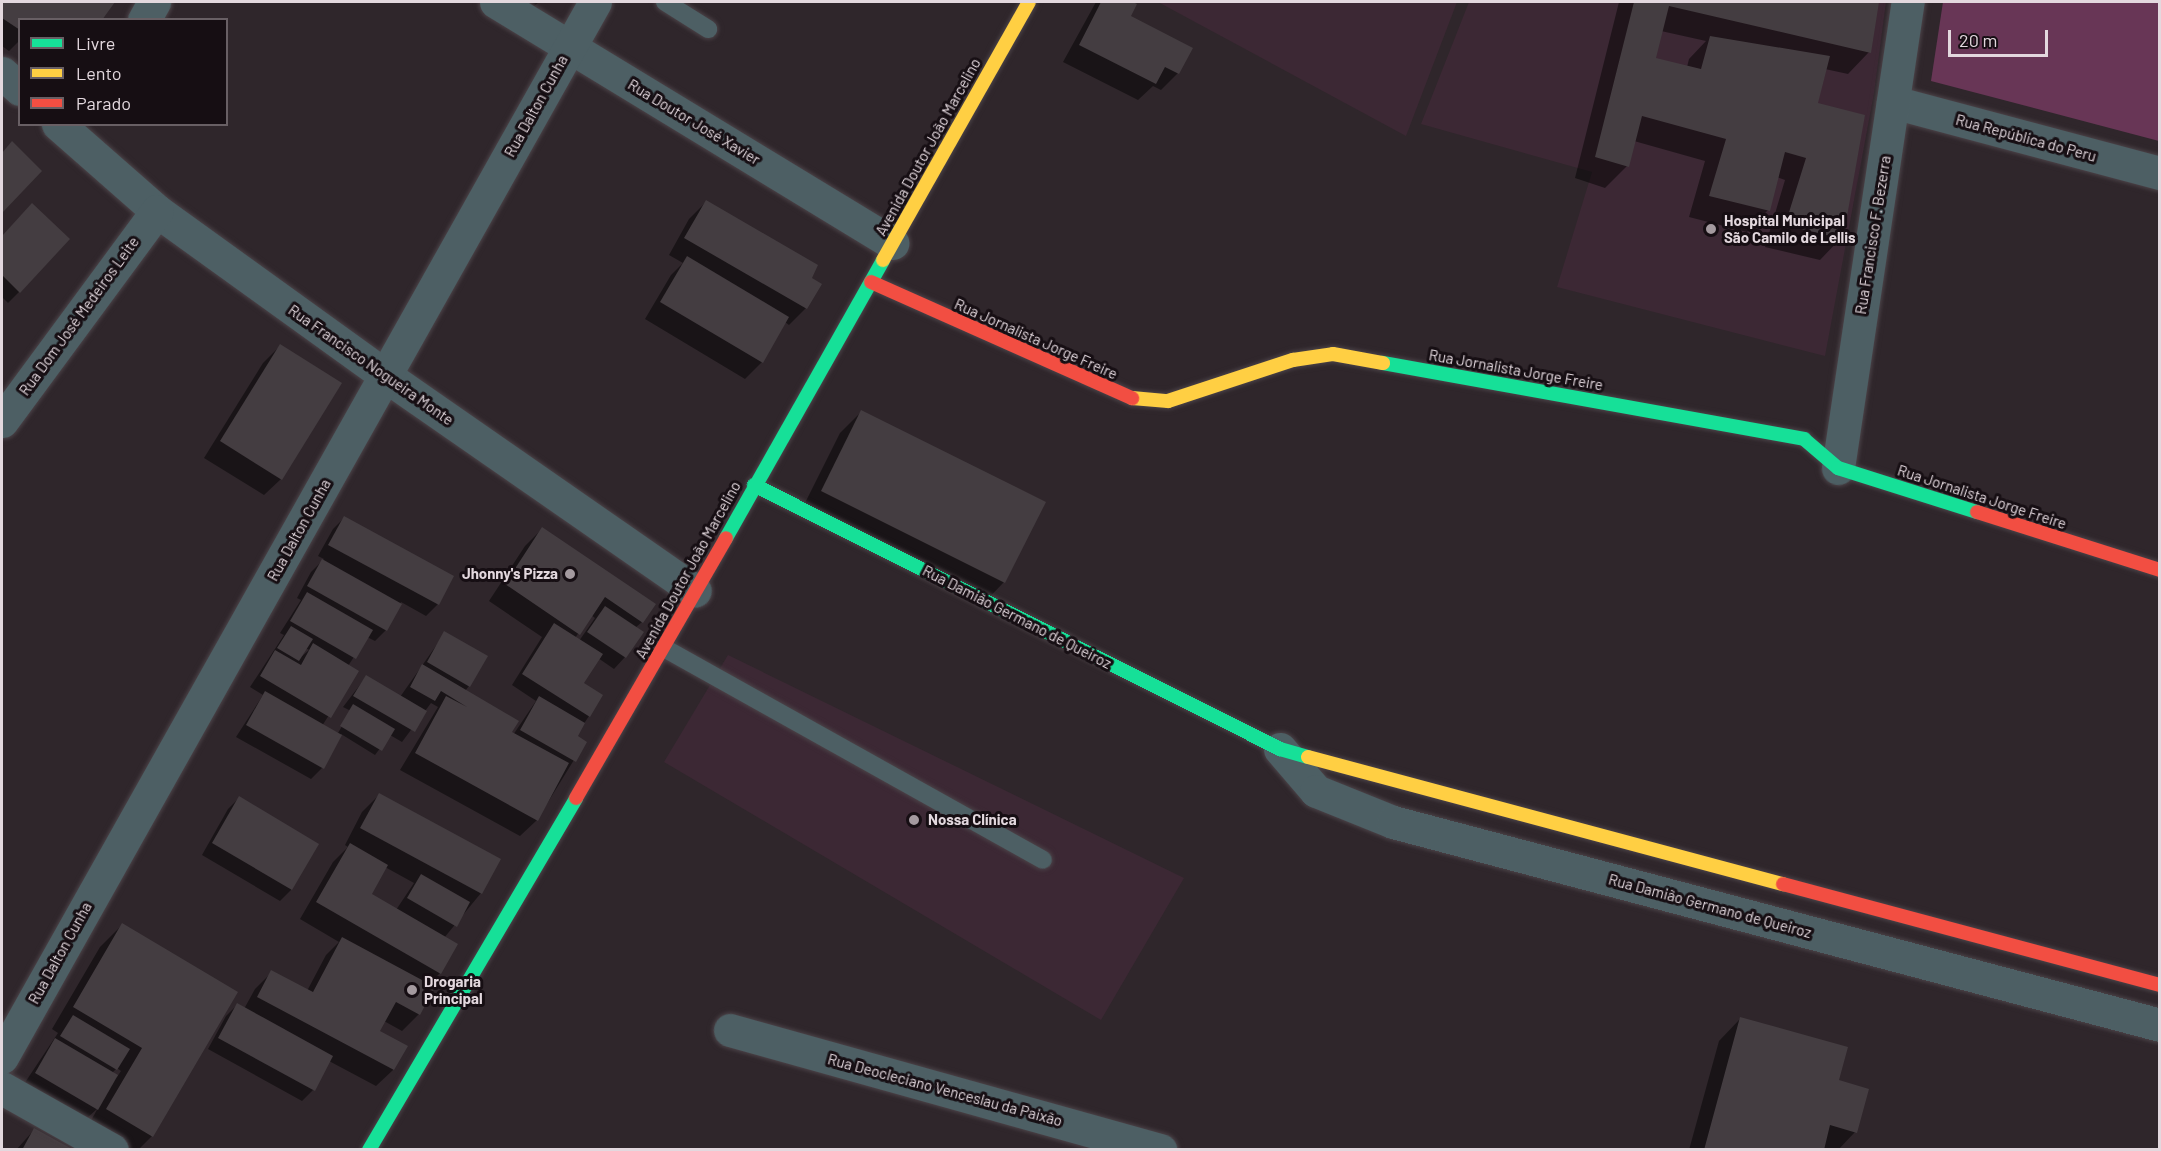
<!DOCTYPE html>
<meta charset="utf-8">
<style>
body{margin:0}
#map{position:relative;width:2161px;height:1151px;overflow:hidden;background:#2f262b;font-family:Barlow,sans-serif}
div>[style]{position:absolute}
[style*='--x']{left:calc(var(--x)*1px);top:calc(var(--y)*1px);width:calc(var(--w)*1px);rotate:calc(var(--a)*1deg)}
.built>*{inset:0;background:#3c2834}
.green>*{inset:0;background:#683656}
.shadow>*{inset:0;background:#0007}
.building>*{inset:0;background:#443d41}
.roads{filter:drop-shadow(0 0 2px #4b4348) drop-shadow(0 0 2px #4b4348)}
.lane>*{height:18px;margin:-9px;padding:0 9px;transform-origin:9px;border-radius:9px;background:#4d5f64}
.street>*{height:33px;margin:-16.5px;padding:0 16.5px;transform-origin:16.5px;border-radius:16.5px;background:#4d5f64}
.fast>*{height:14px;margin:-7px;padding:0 7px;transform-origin:7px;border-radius:7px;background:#16e098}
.slow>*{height:14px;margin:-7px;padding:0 7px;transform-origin:7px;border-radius:7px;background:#ffcf43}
.jam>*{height:14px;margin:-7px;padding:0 7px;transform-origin:7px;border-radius:7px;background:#f24e42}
.dots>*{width:16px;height:16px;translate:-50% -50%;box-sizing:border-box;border:3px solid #160e13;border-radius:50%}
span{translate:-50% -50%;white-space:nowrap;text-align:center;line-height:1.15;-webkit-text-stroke:6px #160e13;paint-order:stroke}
.street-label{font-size:15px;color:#e3d8de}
.poi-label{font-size:15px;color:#e3d8de;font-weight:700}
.left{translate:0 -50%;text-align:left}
.right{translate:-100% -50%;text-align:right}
.frame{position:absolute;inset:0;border:3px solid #e3d8de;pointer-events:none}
.legend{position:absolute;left:18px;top:18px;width:210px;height:108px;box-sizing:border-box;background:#160e13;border:2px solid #685f64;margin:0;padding:8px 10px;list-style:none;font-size:18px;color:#e3d8de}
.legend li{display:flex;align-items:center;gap:12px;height:30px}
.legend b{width:30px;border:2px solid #685f64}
.scale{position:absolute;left:1948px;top:30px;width:100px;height:27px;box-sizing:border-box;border:3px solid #e3d8de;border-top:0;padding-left:8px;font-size:18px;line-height:21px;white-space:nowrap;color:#e3d8de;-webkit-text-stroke:4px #160e13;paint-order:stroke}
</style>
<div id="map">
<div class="built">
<i style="clip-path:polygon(1158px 2px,1457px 2px,1406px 136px)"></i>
<i style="clip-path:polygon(1469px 2px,1886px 2px,1874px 93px,1825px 356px,1557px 287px,1592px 172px,1421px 124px)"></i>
<i style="clip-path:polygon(728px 655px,1184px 878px,1101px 1020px,664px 762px)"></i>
</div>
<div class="green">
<i style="clip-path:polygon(1943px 2px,2159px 2px,2159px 141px,1931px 81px)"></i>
</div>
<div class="shadow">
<i style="clip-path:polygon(2px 2px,113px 2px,101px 20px,20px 20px,20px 40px,9px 51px,2px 46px)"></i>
<i style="clip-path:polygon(521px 2px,539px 2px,532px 8px)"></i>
<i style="clip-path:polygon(1096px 2px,1135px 4px,1129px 17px,1178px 73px,1161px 90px,1153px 86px,1138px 100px,1063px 62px)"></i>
<i style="clip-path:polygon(evenodd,1619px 2px,1878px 2px,1869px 52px,1848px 74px,1825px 69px,1816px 104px,1841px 238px,1820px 260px,1765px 247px,1785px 180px,1777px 177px,1768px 210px,1747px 232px,1689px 217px,1705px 161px,1634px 141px,1627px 166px,1605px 188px,1575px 178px,1619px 2px,1661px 31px,1706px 41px,1689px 59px,1687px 67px,1654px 59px,1661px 31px)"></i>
<i style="clip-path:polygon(12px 144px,40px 171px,2px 211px,2px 154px)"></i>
<i style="clip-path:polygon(706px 202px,810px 278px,806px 308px,789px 325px,785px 322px,762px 362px,745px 379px,645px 319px,671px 275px,683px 263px,669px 255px,689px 219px)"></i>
<i style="clip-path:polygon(21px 216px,19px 292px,8px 303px,2px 297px,2px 238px)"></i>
<i style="clip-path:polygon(280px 346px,281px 479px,264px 495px,204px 458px,263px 363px)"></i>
<i style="clip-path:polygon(861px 412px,1004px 582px,983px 604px,800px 513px,840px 433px)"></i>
<i style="clip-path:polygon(evenodd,344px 518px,452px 577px,438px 604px,426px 616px,401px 602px,386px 630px,375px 641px,367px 637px,348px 666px,357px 671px,322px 726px,338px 733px,351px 711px,343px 707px,366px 677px,400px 697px,445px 633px,469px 686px,465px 691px,513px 735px,536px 701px,512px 685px,542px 637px,489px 601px,525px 546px,542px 529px,642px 622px,635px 628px,642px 633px,625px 657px,614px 669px,598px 658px,582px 684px,589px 716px,575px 737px,585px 742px,537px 820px,520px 836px,400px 770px,438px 707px,431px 703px,402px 742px,390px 735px,375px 755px,341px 734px,322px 768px,311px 779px,236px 737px,263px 695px,250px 687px,284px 635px,280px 633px,301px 600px,297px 598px,311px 572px,324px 559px,318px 556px,333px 529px,344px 518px,591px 615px,595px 618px,579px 641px,575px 638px,591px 615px,344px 518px,306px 648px,309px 650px,301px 657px,306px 648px)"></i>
<i style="clip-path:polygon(evenodd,379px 795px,481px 893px,444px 938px,440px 973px,428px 985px,433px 988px,419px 1014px,402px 1031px,384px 1021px,378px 1031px,405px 1046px,393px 1070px,376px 1086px,329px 1061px,313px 1090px,302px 1101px,208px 1049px,226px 1016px,237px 1005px,244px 1009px,255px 989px,272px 972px,307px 991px,326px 955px,339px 942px,300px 919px,333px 862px,348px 847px,345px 845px,362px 812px,379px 795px,385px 867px,414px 883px,396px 910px,370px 895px,385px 867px)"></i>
<i style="clip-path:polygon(239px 798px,317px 844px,291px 890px,280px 901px,202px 855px,228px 809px)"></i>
<i style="clip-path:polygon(evenodd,122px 925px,236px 993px,152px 1136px,138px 1150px,117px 1150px,85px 1131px,98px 1108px,85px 1120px,24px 1084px,58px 1033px,52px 1029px,100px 947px,122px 925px,117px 1068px,121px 1071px,117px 1077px,112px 1073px,117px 1068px)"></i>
<i style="clip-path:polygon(1740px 1019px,1837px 1081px,1855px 1132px,1838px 1150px,1689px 1150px,1719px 1041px)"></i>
<i style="clip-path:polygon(34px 1130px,71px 1150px,16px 1150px)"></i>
</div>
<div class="building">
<i style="clip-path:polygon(2px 2px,115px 2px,102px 20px,20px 20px,20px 30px,2px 18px)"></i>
<i style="clip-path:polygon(1101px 2px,1133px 2px,1137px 4px,1131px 16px,1193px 48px,1179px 74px,1165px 67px,1156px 84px,1079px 45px)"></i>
<i style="clip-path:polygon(1634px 2px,1879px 2px,1871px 53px,1669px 6px,1656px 58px,1701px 69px,1710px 36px,1830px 56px,1818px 103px,1865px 115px,1843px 239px,1785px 225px,1806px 158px,1785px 152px,1770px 211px,1709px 196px,1726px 139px,1642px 116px,1629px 167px,1595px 157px)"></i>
<i style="clip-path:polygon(12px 141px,42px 171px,2px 213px,2px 153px)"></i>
<i style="clip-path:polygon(706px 200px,818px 265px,812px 278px,822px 284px,807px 309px,684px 238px)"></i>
<i style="clip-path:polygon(32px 203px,70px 239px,20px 293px,2px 275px,2px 236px)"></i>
<i style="clip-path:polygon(687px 256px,789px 317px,763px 363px,660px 302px)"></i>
<i style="clip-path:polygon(280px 344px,342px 383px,282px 480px,220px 441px)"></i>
<i style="clip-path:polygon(861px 410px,1046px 502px,1005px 583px,821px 491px)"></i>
<i style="clip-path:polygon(344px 516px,454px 576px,439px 605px,328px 545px)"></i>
<i style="clip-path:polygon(542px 527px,656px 604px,643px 623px,605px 597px,580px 635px,505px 584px)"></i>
<i style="clip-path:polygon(322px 559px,402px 604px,387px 631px,307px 586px)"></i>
<i style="clip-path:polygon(307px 592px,373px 630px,356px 659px,290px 621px)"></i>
<i style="clip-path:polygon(605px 606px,644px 632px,626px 658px,587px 632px)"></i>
<i style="clip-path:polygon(554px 623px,603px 654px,584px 683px,603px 695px,590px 717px,522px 674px)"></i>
<i style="clip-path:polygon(291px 626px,313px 639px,299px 661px,277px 648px)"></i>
<i style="clip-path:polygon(444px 631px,488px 656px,470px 687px,427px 662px)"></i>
<i style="clip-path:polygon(313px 643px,359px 671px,331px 718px,260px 676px,275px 650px,301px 665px)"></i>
<i style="clip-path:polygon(422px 664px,519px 721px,512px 732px,569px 763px,538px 821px,415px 753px,446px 696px,467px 707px,441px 691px,435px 701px,410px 687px)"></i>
<i style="clip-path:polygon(366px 675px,427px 711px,415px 732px,353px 696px)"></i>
<i style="clip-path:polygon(265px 691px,342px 735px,324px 769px,246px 725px)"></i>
<i style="clip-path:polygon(539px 696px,585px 723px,578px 736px,587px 742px,576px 762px,520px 730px)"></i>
<i style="clip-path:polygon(353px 704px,395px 729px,382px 751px,340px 726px)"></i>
<i style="clip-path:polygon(379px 793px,501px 859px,482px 894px,360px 828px)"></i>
<i style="clip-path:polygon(239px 796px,319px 844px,292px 890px,212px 843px)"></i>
<i style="clip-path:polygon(350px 843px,388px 865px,372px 894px,458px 944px,441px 974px,316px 902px)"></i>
<i style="clip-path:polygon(421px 874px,470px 902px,457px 927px,407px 898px)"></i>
<i style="clip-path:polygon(122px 923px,238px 992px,153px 1137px,106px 1109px,142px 1048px,73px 1007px)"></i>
<i style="clip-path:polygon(342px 937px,435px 987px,420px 1015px,396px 1002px,380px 1031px,408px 1046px,394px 1070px,257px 997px,271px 970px,313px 992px)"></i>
<i style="clip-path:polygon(237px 1003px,333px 1056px,315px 1091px,218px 1038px)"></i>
<i style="clip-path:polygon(73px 1015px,130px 1049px,117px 1070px,60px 1036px)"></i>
<i style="clip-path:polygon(1740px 1017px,1848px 1047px,1839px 1080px,1869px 1089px,1857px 1133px,1830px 1125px,1824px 1150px,1704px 1150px)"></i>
<i style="clip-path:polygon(55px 1038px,118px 1075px,98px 1110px,35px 1073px)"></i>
<i style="clip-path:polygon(34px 1128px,74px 1150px,22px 1150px)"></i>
</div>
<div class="roads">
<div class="lane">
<i style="--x:665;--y:2;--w:51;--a:32.1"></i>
<i style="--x:664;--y:648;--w:434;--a:29.2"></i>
</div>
<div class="street">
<i style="--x:496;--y:2;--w:464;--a:31.3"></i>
<i style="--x:144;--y:20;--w:21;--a:-61"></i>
<i style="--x:2;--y:73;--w:24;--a:42"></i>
<i style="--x:1893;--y:102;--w:276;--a:14.9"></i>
<i style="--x:58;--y:124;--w:132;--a:41.3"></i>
<i style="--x:157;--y:211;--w:282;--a:35.8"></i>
<i style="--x:386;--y:376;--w:376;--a:34.8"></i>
<i style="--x:2;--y:421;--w:261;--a:-53.6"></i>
<i style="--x:1838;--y:468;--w:471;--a:-81.5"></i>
<i style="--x:1280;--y:749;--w:55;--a:49.4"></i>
<i style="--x:1316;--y:791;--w:83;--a:21.9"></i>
<i style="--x:1393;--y:822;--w:793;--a:14.82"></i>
<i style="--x:730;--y:1030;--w:447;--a:15.6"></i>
<i style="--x:2;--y:1057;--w:1210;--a:-60.66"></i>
<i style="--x:2;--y:1088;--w:126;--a:29.4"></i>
</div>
<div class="fast">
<i style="--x:1383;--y:363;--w:428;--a:10.2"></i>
<i style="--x:1804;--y:439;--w:45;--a:40.5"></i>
<i style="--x:1838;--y:468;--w:146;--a:17.6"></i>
<i style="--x:754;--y:485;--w:589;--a:26.65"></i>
<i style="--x:1280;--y:749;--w:29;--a:16"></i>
<i style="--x:726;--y:538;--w:319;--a:-60.5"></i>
<i style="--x:369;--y:1150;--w:408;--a:-59.5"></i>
</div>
<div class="slow">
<i style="--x:883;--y:260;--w:296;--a:-60.5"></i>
<i style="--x:1132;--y:398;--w:36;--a:5"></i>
<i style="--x:1168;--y:401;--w:132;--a:-18.2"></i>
<i style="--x:1293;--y:360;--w:40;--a:-8.5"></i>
<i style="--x:1333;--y:354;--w:51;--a:10.2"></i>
<i style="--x:1308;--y:757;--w:492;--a:15"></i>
</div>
<div class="jam">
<i style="--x:871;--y:282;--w:286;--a:24"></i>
<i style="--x:1977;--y:512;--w:192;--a:17.6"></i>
<i style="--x:576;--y:798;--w:300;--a:-60"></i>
<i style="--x:1783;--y:884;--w:390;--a:15"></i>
</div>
</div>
<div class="dots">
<i style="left:1711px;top:229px;background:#a49a9f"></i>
<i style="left:570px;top:574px;background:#a49a9f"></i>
<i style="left:914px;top:820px;background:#a49a9f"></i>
<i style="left:412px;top:990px;background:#a49a9f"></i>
</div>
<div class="street-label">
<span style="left:536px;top:106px;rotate:-61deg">Rua Dalton Cunha</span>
<span style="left:694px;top:122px;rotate:31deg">Rua Doutor José Xavier</span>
<span style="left:2026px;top:138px;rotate:15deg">Rua República do Peru</span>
<span style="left:928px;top:147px;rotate:-61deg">Avenida Doutor João Marcelino</span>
<span style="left:1873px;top:235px;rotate:-81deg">Rua Francisco F. Bezerra</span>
<span style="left:79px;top:316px;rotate:-54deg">Rua Dom José Medeiros Leite</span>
<span style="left:1036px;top:339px;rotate:24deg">Rua Jornalista Jorge Freire</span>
<span style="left:371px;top:365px;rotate:35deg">Rua Francisco Nogueira Monte</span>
<span style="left:1516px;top:370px;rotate:10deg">Rua Jornalista Jorge Freire</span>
<span style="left:1982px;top:497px;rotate:18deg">Rua Jornalista Jorge Freire</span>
<span style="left:299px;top:530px;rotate:-61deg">Rua Dalton Cunha</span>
<span style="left:688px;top:570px;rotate:-61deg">Avenida Doutor João Marcelino</span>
<span style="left:1017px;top:617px;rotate:27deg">Rua Damião Germano de Queiroz</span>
<span style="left:1710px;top:906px;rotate:15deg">Rua Damião Germano de Queiroz</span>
<span style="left:60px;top:953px;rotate:-61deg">Rua Dalton Cunha</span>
<span style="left:945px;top:1090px;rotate:15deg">Rua Deocleciano Venceslau da Paixão</span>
</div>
<div class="poi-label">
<span class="left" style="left:1724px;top:229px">Hospital Municipal<br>São Camilo de Lellis</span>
<span class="right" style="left:558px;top:574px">Jhonny's Pizza</span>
<span class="left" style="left:928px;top:820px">Nossa Clínica</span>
<span class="left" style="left:424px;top:990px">Drogaria<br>Principal</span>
</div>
<div class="frame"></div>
<ul class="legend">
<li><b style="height:8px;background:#16e098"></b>Livre</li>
<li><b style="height:8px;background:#ffcf43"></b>Lento</li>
<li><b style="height:8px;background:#f24e42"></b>Parado</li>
</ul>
<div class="scale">20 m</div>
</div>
